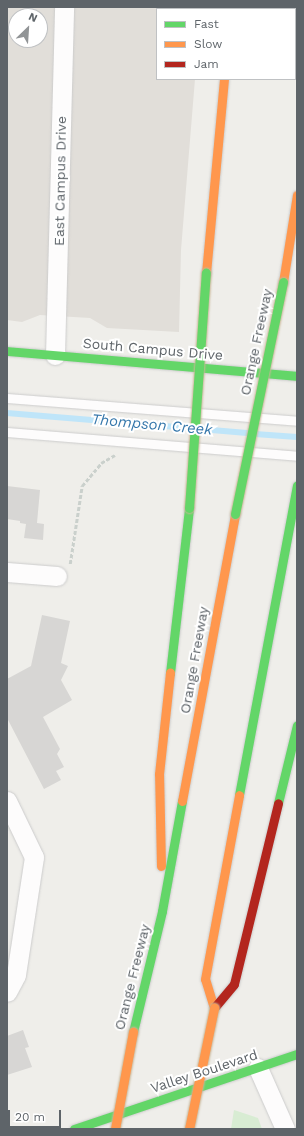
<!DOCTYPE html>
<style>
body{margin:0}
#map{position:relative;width:304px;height:1136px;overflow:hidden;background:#efeeea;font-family:"Work Sans",sans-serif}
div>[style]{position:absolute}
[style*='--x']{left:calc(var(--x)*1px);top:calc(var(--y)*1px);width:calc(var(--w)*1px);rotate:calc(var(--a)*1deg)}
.education>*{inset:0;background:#e1ded9}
.green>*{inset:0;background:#d8ecd3}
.stream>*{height:5.5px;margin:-2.75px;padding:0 2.75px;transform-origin:2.75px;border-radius:2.75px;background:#bfe5f9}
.building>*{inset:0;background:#d7d6d4}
.path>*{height:2.5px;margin-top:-1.25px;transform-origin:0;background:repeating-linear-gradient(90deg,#cad0cc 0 4px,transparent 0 6px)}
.roads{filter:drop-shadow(0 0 1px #ccc) drop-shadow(0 0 1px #ccc)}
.lane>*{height:9px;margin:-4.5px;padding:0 4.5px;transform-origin:4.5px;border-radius:4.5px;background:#fdfcfc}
.street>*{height:19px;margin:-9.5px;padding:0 9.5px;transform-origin:9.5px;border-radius:9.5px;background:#fdfcfc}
.fast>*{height:9px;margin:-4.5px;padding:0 4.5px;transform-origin:4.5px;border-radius:4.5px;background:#63d668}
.slow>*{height:9px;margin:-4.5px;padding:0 4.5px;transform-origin:4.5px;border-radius:4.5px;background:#ff974d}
.jam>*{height:9px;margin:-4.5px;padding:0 4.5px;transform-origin:4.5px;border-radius:4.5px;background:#b3261e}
.bridges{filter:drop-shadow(0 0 1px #c8b596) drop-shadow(0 0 1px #c8b596)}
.fast-bridge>*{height:9px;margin:-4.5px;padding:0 4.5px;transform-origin:4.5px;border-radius:4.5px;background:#63d668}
.slow-bridge>*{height:9px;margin:-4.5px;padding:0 4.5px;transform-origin:4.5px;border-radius:4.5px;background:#ff974d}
span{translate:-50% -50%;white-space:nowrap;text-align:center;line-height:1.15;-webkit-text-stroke:4px #fff;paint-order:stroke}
.street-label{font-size:14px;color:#5e6469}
.water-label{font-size:15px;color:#3577ab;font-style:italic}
.frame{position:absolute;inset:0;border:8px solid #5e6469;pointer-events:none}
.legend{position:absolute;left:156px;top:8px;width:140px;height:72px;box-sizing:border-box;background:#fff;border:1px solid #bfc1c3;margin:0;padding:5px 7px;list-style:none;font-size:12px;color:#5e6469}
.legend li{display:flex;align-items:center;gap:8px;height:20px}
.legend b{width:20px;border:1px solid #bfc1c3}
.north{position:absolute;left:8px;top:8px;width:40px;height:40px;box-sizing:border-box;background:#fff;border:1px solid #bfc1c3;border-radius:50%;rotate:25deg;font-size:11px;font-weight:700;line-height:16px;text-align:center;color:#5e6469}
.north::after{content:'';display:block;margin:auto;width:14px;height:18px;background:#919496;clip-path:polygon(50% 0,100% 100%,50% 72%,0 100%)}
.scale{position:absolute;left:8px;top:1110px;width:53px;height:18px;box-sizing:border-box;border:2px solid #5e6469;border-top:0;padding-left:5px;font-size:12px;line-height:14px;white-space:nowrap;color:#5e6469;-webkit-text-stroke:3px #fff;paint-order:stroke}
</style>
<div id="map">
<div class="education">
<i style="clip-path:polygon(evenodd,7px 7px,201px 7px,157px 9px,157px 79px,195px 79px,181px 250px,179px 332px,107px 328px,90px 318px,40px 315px,22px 322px,7px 320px,7px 7px,16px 16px,40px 16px,40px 40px,16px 40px,16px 16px)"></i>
</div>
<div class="green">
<i style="clip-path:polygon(234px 1110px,258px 1118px,262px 1129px,231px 1129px)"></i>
</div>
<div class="stream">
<i style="--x:7;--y:413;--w:185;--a:4.7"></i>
<i style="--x:200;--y:429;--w:47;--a:4.9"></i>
<i style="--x:255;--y:434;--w:42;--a:4.1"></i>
</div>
<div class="building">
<i style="clip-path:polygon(7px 486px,40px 490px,37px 523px,44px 524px,43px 540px,24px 538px,26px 524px,20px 523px,20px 521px,7px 519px)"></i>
<i style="clip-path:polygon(42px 615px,70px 621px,61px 663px,68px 666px,61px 680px,72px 700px,43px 717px,60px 749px,57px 754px,64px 767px,56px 771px,61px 780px,44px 789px,7px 718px,7px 679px,31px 666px)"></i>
<i style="clip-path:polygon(23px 1030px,29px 1047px,25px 1048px,32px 1067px,7px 1075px,7px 1036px)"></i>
</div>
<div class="path">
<i style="--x:70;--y:564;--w:79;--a:-81.3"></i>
<i style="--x:82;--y:486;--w:30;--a:-50"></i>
<i style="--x:101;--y:463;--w:16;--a:-30"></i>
</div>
<div class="roads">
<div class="lane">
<i style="--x:7;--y:398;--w:291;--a:4.5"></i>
<i style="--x:7;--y:432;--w:291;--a:4.7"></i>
</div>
<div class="street">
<i style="--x:55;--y:355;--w:348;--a:-88.5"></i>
<i style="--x:7;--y:572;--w:50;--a:4.6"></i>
<i style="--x:7;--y:801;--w:62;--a:64.3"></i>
<i style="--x:34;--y:857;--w:119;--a:98.7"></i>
<i style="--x:16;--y:975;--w:19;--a:118"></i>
<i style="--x:258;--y:1068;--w:67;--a:66.1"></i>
</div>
<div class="fast">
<i style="--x:7;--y:351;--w:291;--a:4.9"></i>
<i style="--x:170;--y:673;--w:166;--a:-83.4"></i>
<i style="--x:239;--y:795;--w:315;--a:-79.4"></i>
<i style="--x:278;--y:803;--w:80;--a:-76.3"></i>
<i style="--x:133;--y:1032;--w:124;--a:-76.5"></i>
<i style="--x:162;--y:911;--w:112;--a:-79.7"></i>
<i style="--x:74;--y:1129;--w:235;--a:-18.6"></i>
</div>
<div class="slow">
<i style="--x:206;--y:273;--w:195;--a:-84.7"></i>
<i style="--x:283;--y:282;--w:88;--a:-80.9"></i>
<i style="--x:182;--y:801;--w:292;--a:-79.5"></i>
<i style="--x:161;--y:866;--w:92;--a:-91.2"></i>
<i style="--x:159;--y:774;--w:102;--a:-83.8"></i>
<i style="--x:214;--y:1008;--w:30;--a:-107"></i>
<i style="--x:205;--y:979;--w:187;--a:-79.5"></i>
</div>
<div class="jam">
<i style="--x:231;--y:7;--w:2;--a:90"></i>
<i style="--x:214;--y:1008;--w:31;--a:-50"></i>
<i style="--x:234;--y:984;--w:186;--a:-76.3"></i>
</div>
</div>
<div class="bridges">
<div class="fast-bridge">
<i style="--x:189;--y:508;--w:236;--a:-85.9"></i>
<i style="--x:235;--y:514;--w:237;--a:-78.3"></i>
</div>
<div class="slow-bridge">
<i style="--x:115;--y:1129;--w:99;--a:-79.5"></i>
<i style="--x:189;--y:1129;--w:124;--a:-78.3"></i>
</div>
</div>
<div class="street-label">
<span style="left:60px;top:181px;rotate:-89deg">East Campus Drive</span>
<span style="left:256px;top:342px;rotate:-78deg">Orange Freeway</span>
<span style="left:153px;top:349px;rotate:5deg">South Campus Drive</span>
<span style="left:194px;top:660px;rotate:-80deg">Orange Freeway</span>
<span style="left:132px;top:977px;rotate:-76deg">Orange Freeway</span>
<span style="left:204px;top:1071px;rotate:-18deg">Valley Boulevard</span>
</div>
<div class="water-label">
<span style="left:152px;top:425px;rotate:5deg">Thompson Creek</span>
</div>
<div class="frame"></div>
<ul class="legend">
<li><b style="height:5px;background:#63d668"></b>Fast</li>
<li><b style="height:5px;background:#ff974d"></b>Slow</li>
<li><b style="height:5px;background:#b3261e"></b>Jam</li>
</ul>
<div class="north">N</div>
<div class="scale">20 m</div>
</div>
